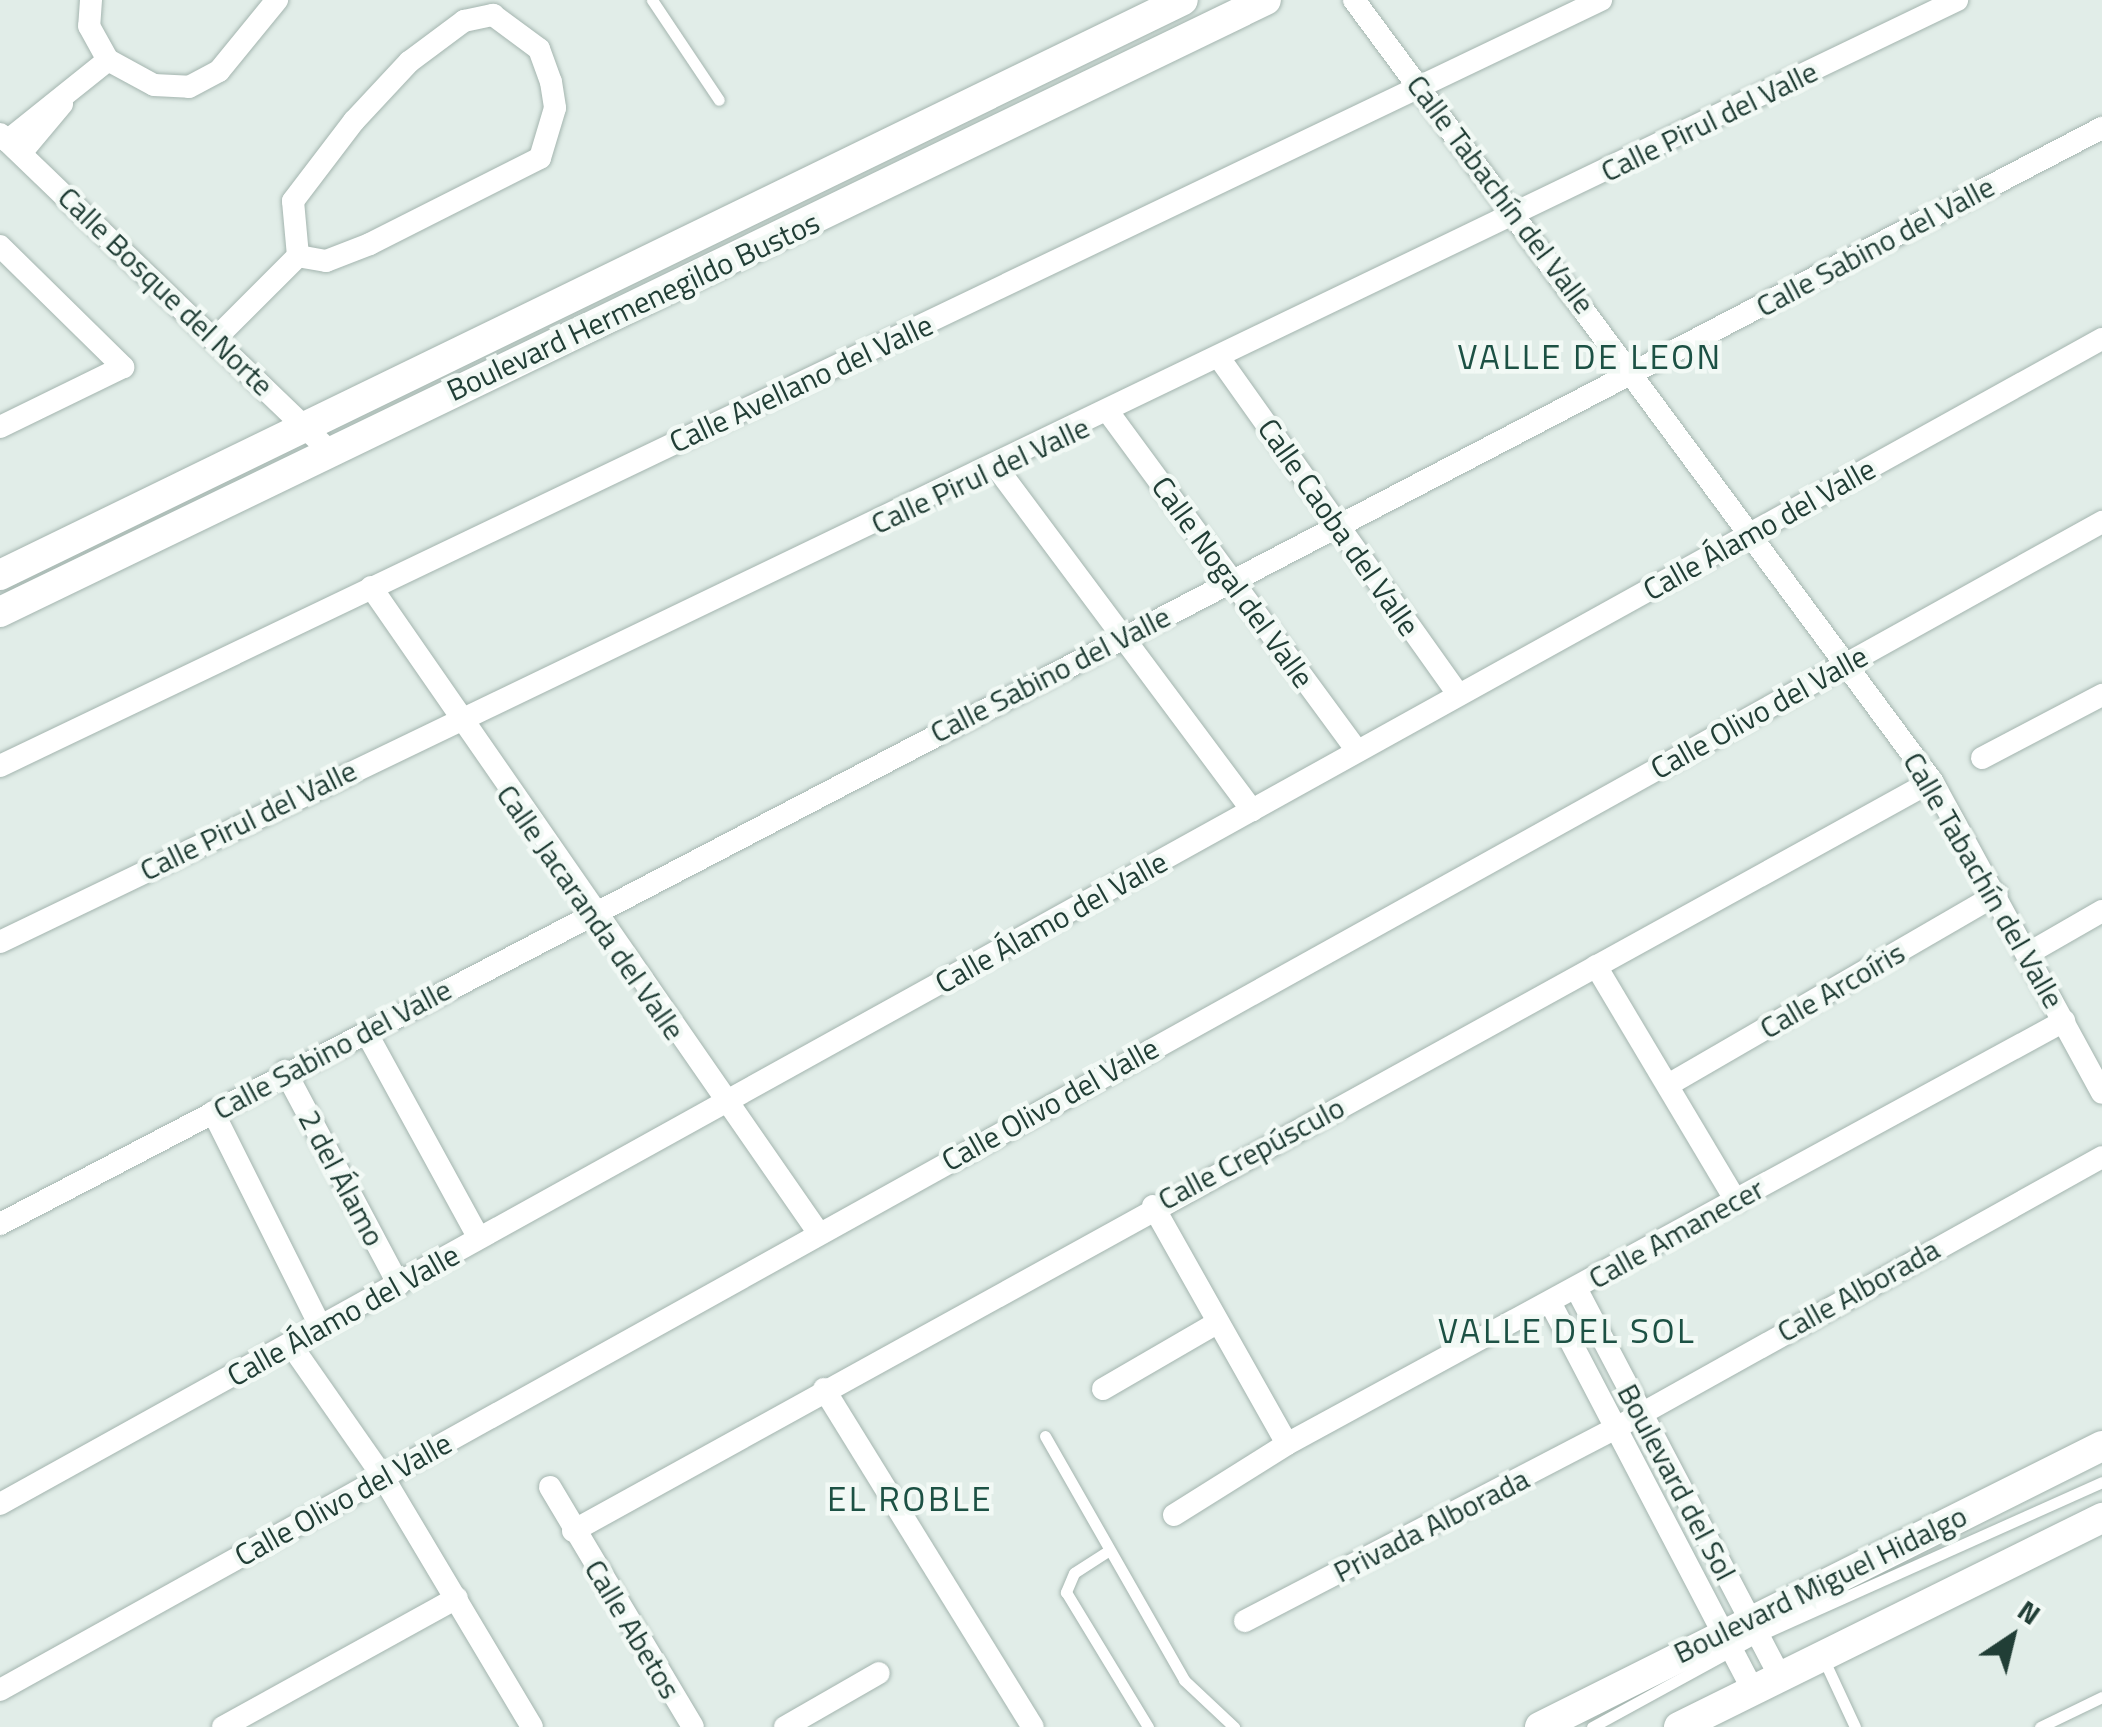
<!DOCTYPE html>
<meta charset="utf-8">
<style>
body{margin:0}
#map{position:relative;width:2102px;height:1727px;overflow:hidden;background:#e1ede8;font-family:"Titillium Web",sans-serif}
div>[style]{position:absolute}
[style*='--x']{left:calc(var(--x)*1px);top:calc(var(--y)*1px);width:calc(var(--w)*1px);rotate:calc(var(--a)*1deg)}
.roads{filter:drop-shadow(0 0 2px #a4b5af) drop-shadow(0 0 2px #a4b5af)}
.service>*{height:11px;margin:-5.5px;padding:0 5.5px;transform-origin:5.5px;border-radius:5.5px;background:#fff}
.minor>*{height:22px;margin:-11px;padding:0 11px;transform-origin:11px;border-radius:11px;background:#fff}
.tertiary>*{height:30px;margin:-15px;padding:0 15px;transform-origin:15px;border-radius:15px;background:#fff}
.secondary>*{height:30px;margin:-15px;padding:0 15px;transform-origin:15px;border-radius:15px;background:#fff}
span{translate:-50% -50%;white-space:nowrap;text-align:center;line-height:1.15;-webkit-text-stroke:9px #f2f9f5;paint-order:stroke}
.street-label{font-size:30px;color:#213e36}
.quarter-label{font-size:35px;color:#1c5144;letter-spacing:2.5px}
.north{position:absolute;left:1962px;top:1587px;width:100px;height:100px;-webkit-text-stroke:8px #f2f9f5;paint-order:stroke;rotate:35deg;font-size:28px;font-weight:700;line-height:40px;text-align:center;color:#213e36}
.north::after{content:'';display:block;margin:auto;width:35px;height:45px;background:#213e36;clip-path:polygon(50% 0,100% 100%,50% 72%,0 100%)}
</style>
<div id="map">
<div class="roads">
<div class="service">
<i style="--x:652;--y:0;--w:120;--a:56.2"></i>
<i style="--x:1045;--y:1436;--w:281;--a:60.3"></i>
<i style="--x:1184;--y:1680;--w:69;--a:43.2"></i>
<i style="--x:1108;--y:1551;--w:40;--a:147.1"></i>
<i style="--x:1074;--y:1573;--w:21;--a:113"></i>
<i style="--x:1066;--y:1592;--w:158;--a:58.7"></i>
<i style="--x:1823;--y:1658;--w:76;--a:65.1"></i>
<i style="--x:1592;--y:1727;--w:189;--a:-28.7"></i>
<i style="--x:1758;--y:1636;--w:377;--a:-24.1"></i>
<i style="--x:2040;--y:1727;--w:69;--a:-25.8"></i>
</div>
<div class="minor">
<i style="--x:91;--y:0;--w:26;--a:94"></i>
<i style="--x:89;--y:26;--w:39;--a:61"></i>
<i style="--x:108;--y:60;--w:52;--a:28.5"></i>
<i style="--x:154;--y:85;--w:35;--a:3"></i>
<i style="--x:189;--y:87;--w:34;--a:-28"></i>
<i style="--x:219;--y:71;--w:92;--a:-50.8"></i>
<i style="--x:1354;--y:0;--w:972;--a:53.5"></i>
<i style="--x:1932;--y:781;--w:355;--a:61.4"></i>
<i style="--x:493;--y:15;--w:57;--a:36.5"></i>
<i style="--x:539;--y:49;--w:35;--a:70"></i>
<i style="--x:551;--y:82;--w:26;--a:81"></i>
<i style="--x:555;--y:108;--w:52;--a:106.7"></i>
<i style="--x:540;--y:158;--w:191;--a:153.2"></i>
<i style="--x:370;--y:244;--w:47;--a:158.9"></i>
<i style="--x:326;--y:261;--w:28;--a:-170"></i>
<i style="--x:298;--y:256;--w:55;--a:-95.2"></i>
<i style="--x:293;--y:201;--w:101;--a:-52.7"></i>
<i style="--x:354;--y:121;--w:81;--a:-47"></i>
<i style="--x:409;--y:62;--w:69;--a:-36.7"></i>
<i style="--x:464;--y:21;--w:30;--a:-12"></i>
<i style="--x:0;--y:134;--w:457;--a:43.9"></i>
<i style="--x:7;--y:141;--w:129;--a:-38.7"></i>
<i style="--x:21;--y:153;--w:64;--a:-50.1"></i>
<i style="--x:0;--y:246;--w:173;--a:44.5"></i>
<i style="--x:123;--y:367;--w:137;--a:154"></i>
<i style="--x:218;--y:336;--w:113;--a:-45"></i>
<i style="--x:1220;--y:359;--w:411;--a:54.6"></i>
<i style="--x:1109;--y:413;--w:419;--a:53.7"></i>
<i style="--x:997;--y:468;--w:427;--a:53.3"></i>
<i style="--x:371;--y:587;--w:785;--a:55.28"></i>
<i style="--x:1982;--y:758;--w:136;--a:-27.7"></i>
<i style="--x:0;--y:766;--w:1775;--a:-25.57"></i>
<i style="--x:0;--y:942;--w:2172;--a:-25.7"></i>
<i style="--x:2029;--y:953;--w:84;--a:-29.9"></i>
<i style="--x:1596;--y:966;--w:274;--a:59.2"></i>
<i style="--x:366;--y:1032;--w:235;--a:61.3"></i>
<i style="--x:285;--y:1071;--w:242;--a:62"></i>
<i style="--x:1668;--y:1085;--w:380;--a:-30.1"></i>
<i style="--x:213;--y:1112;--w:241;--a:63.4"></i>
<i style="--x:1153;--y:1206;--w:273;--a:60.6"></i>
<i style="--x:0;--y:1224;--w:2371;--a:-27.54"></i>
<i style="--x:1576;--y:1288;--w:438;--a:62.3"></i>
<i style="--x:1550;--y:1302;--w:438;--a:62.4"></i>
<i style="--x:291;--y:1345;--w:161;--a:55.1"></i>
<i style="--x:383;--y:1477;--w:291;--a:59.2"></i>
<i style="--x:824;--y:1389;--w:397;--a:58.3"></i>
<i style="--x:1103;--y:1389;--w:132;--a:-30.1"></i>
<i style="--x:550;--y:1487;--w:279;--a:59.2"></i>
<i style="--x:0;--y:1504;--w:2403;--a:-29"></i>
<i style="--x:1174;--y:1515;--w:133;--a:-32.1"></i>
<i style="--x:1287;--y:1444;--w:885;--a:-28.56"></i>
<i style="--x:573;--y:1531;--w:1552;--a:-28.89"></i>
<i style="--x:1245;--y:1621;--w:418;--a:-27.5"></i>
<i style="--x:1616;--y:1428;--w:556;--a:-29.14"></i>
<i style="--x:0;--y:1690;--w:2405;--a:-29.06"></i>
<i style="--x:223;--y:1727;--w:267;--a:-28.9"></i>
<i style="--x:785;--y:1727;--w:108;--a:-29.9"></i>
</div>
<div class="tertiary">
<i style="--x:0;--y:575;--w:1315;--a:-25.92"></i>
<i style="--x:0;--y:612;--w:1406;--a:-25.8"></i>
</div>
<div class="secondary">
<i style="--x:1540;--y:1727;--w:628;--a:-26.57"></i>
<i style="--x:1679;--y:1727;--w:472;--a:-26.3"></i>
</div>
</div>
<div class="street-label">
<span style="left:1709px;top:121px;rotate:-26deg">Calle Pirul del Valle</span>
<span style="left:1501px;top:194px;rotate:53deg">Calle Tabachín del Valle</span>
<span style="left:1875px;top:246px;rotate:-28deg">Calle Sabino del Valle</span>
<span style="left:166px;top:291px;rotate:44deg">Calle Bosque del Norte</span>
<span style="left:633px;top:306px;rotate:-25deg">Boulevard Hermenegildo Bustos</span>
<span style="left:801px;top:383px;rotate:-25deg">Calle Avellano del Valle</span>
<span style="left:980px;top:475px;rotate:-25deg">Calle Pirul del Valle</span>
<span style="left:1339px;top:527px;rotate:55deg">Calle Caoba del Valle</span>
<span style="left:1759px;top:529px;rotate:-29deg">Calle Álamo del Valle</span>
<span style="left:1233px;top:582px;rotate:54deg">Calle Nogal del Valle</span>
<span style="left:1050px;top:674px;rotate:-27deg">Calle Sabino del Valle</span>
<span style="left:1759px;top:712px;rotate:-29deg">Calle Olivo del Valle</span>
<span style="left:248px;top:820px;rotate:-26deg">Calle Pirul del Valle</span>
<span style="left:1984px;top:880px;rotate:60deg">Calle Tabachín del Valle</span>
<span style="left:591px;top:912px;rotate:55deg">Calle Jacaranda del Valle</span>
<span style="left:1051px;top:922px;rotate:-29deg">Calle Álamo del Valle</span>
<span style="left:1832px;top:990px;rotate:-30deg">Calle Arcoíris</span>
<span style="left:332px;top:1049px;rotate:-28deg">Calle Sabino del Valle</span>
<span style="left:1050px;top:1104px;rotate:-29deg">Calle Olivo del Valle</span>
<span style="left:1251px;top:1153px;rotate:-28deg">Calle Crepúsculo</span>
<span style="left:342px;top:1178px;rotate:62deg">2 del Álamo</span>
<span style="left:1676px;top:1233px;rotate:-29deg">Calle Amanecer</span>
<span style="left:1858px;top:1290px;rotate:-29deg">Calle Alborada</span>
<span style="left:343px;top:1315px;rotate:-29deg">Calle Álamo del Valle</span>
<span style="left:1677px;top:1482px;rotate:62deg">Boulevard del Sol</span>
<span style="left:343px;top:1499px;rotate:-29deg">Calle Olivo del Valle</span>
<span style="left:1431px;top:1525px;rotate:-27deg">Privada Alborada</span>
<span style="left:1820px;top:1584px;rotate:-26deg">Boulevard Miguel Hidalgo</span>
<span style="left:633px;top:1629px;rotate:59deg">Calle Abetos</span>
</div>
<div class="quarter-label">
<span style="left:1590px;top:356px">VALLE DE LEON</span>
<span style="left:1567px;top:1330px">VALLE DEL SOL</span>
<span style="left:910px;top:1498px">EL ROBLE</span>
</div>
<div class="north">N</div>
</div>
